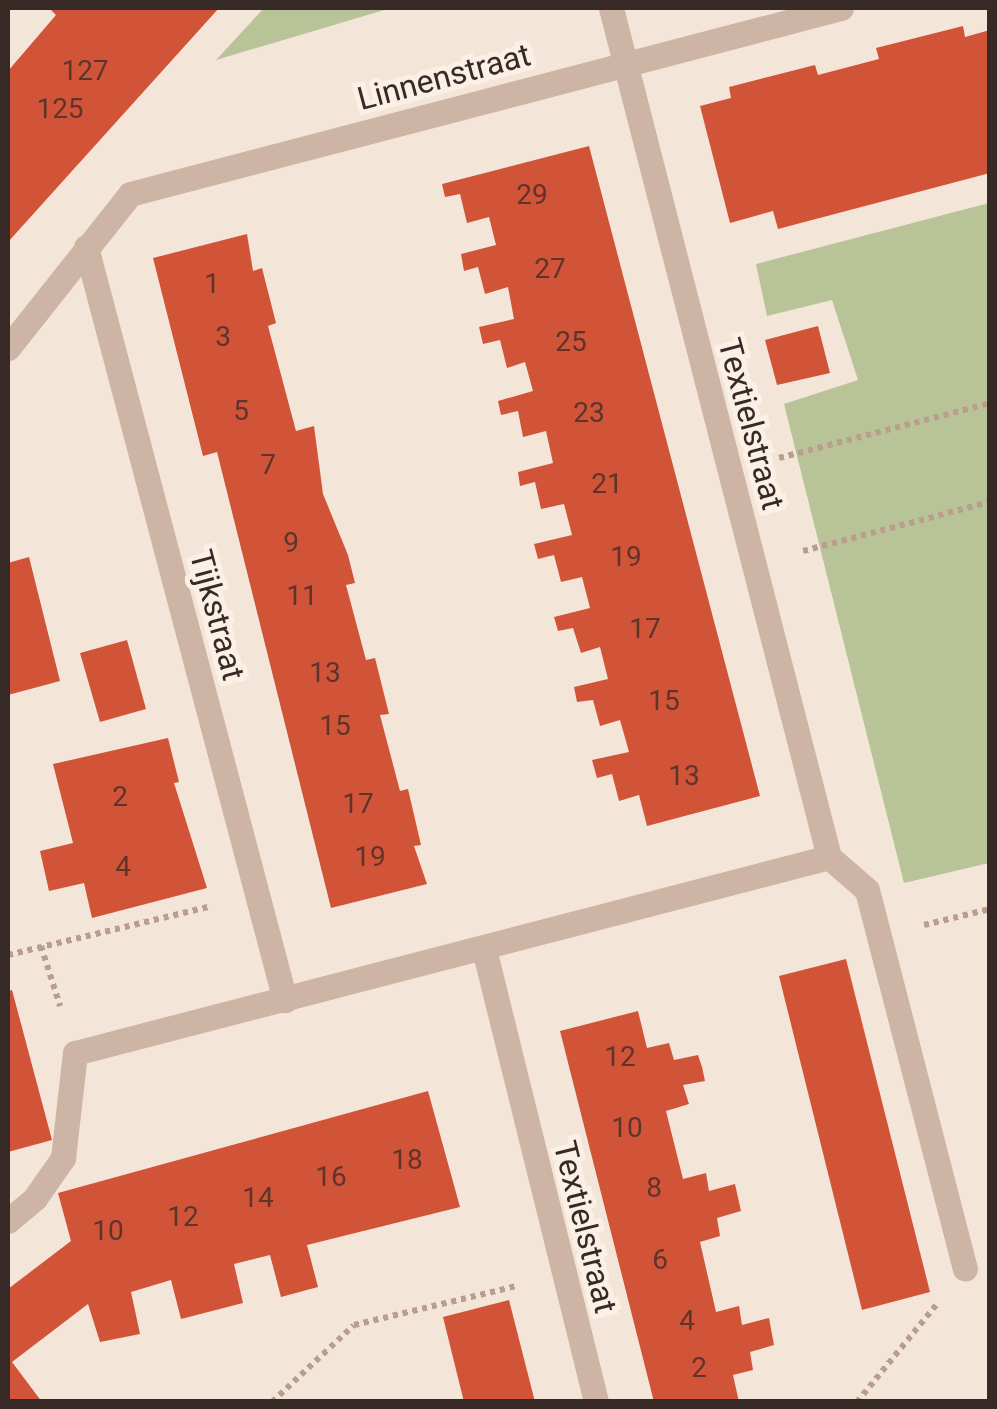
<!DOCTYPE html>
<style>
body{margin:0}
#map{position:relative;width:997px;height:1409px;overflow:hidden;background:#f4e5d9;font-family:Roboto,sans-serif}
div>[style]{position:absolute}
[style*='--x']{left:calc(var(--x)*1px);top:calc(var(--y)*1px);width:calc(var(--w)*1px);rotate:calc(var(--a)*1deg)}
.green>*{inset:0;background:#b8c497}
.building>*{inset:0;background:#d15439}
.path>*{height:6px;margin-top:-3px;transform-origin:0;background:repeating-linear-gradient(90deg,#b99d8e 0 5px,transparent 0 10px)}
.pedestrian>*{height:25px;margin:-12.5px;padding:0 12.5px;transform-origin:12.5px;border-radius:12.5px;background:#cdb4a4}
.minor>*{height:25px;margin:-12.5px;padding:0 12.5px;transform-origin:12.5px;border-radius:12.5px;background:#cdb4a4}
span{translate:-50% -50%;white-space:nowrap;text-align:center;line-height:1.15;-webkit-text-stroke:10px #fbf0e5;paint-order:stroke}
.number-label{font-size:28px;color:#5e342b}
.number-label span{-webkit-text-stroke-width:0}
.street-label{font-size:32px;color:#372a26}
.frame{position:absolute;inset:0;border:10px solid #372a26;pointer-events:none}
</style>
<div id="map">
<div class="green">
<i style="clip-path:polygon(264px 8px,391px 8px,216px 60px)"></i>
<i style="clip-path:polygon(989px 203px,989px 863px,904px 883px,784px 404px,858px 380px,832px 300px,767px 316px,756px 264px)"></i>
</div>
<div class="building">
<i style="clip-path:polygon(49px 8px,219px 8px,8px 242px,8px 71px,56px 15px)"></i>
<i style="clip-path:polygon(963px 26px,965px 37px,990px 30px,990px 173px,778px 229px,773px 211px,730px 223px,700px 106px,731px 98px,729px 87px,815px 65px,818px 75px,879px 59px,876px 48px)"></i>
<i style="clip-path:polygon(589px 146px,760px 796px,647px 826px,639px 795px,619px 801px,612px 774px,597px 778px,592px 760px,629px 752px,620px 720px,600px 726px,593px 700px,577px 702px,574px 687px,608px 679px,600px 647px,581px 653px,573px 628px,558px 631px,554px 617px,590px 608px,582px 577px,561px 582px,554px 555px,538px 559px,534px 544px,572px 535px,564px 504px,541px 509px,535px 482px,520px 486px,518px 472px,553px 463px,546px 431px,523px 437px,518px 411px,501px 415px,498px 401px,533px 391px,525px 362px,507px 368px,500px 340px,483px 344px,479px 327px,514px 319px,508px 287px,485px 294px,478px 267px,464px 271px,461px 254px,496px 245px,489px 217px,467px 223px,460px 194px,445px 197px,442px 184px)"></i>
<i style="clip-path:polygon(247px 234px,253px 271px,262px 268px,276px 323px,268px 326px,296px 431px,314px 426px,323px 494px,348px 555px,355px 583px,346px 585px,366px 660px,375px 658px,389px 714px,380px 715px,400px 791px,408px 789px,421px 845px,414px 846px,427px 884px,331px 908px,217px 452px,203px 456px,153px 258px)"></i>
<i style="clip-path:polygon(818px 326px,830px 373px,777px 385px,765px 340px)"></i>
<i style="clip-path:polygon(29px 557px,60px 681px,8px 695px,8px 563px)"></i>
<i style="clip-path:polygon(127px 640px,146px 709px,100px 722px,80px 653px)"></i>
<i style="clip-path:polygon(168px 738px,179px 782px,174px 783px,207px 888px,92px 918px,84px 883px,49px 891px,40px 851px,73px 843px,53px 764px)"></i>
<i style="clip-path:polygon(846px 959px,930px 1292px,862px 1310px,779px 976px)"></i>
<i style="clip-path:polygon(12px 990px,52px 1140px,8px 1152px,8px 991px)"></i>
<i style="clip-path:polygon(638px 1011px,647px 1048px,669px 1043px,674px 1060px,698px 1055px,702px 1067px,705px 1081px,683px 1085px,689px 1104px,666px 1111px,683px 1179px,706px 1173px,709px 1191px,735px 1184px,741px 1211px,717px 1218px,720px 1236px,700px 1242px,716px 1312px,739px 1306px,742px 1325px,769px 1318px,774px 1345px,750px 1352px,753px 1370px,733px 1375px,739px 1402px,654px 1402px,560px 1031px)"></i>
<i style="clip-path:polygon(428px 1091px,460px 1207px,307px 1245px,318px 1287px,281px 1297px,270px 1255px,234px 1264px,243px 1303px,181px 1319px,171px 1280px,131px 1292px,140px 1334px,100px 1342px,88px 1304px,12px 1362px,42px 1402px,8px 1402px,8px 1289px,71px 1241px,58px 1193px)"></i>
<i style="clip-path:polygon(509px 1300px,535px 1402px,464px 1402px,443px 1317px)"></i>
</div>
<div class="path">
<i style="--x:779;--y:458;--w:218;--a:-14.6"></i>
<i style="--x:803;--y:551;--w:193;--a:-14.7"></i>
<i style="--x:924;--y:925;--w:68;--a:-13.6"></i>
<i style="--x:41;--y:946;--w:63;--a:72.4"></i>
<i style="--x:8;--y:955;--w:210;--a:-13.5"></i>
<i style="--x:272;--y:1402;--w:112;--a:-43.2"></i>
<i style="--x:354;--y:1325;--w:167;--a:-13.5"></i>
<i style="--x:857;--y:1402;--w:125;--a:-50.8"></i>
</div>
<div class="pedestrian">
<i style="--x:35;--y:1198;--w:49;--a:-55"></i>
<i style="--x:63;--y:1158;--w:106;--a:-83.5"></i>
</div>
<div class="minor">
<i style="--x:611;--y:8;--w:877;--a:75.6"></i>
<i style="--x:829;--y:857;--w:50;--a:41"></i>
<i style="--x:867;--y:890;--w:391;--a:75.5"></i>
<i style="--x:86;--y:247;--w:779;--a:75.2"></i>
<i style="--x:8;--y:348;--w:196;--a:-51.6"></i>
<i style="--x:130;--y:194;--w:735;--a:-14.66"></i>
<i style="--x:484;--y:949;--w:467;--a:76.1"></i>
<i style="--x:75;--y:1053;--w:779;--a:-14.57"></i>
<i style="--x:8;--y:1221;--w:35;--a:-40"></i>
</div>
<div class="number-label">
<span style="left:85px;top:71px">127</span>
<span style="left:60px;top:109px">125</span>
<span style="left:532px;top:195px">29</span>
<span style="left:550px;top:269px">27</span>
<span style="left:212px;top:284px">1</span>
<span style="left:223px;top:337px">3</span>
<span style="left:571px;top:342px">25</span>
<span style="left:241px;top:411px">5</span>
<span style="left:589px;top:413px">23</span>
<span style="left:268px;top:465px">7</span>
<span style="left:607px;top:484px">21</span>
<span style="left:291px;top:543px">9</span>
<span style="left:626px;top:557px">19</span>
<span style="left:302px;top:596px">11</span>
<span style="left:645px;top:629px">17</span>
<span style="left:325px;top:673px">13</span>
<span style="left:664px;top:701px">15</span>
<span style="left:335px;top:726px">15</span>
<span style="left:684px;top:776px">13</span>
<span style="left:120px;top:797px">2</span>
<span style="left:358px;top:804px">17</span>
<span style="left:370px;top:857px">19</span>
<span style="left:123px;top:867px">4</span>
<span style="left:620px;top:1057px">12</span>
<span style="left:627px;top:1128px">10</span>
<span style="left:407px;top:1160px">18</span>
<span style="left:331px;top:1177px">16</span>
<span style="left:654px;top:1188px">8</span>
<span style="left:258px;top:1198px">14</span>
<span style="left:183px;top:1217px">12</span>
<span style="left:108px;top:1231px">10</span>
<span style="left:660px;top:1260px">6</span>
<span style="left:687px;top:1321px">4</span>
<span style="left:699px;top:1368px">2</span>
</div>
<div class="street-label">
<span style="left:444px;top:77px;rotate:-15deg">Linnenstraat</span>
<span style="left:751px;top:424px;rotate:75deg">Textielstraat</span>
<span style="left:217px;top:615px;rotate:75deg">Tijkstraat</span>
<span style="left:585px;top:1227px;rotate:76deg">Textielstraat</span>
</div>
<div class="frame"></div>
</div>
